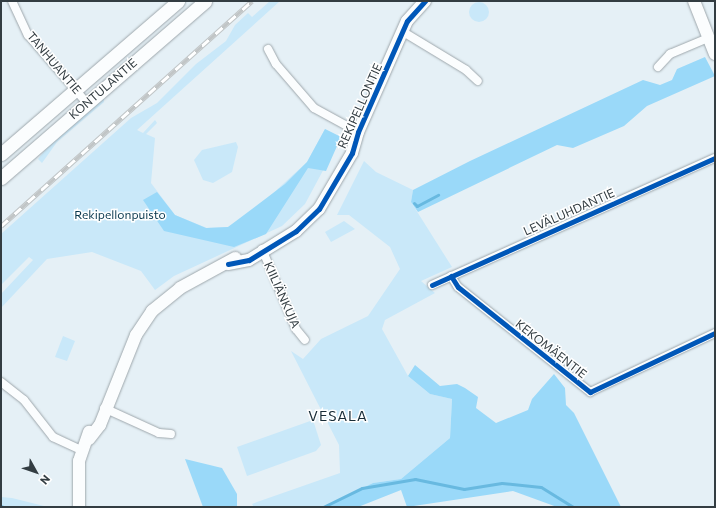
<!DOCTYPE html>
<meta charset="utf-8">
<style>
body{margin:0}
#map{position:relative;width:716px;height:508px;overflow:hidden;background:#e5f0f6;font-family:Commissioner,sans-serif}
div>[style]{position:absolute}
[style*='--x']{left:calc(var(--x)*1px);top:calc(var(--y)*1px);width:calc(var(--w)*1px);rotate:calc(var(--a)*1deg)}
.green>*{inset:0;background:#c9e8f9}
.round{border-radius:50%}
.forest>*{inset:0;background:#9ad9f9}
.stream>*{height:3px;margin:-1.5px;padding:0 1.5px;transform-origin:1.5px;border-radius:1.5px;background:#68b9e0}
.roads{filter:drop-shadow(0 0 1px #9ea7ac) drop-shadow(0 0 1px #9ea7ac)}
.street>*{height:8px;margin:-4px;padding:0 4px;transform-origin:4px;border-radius:4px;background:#fbfdfe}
.secondary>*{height:12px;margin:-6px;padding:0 6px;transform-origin:6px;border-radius:6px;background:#fbfdfe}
.primary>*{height:13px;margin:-6.5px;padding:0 6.5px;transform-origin:6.5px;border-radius:6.5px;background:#fbfdfe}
.rail>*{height:4.5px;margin-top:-2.25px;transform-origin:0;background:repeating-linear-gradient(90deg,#fff 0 9px,#c1c5c6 0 18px);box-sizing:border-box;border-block:1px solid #c1c5c6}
.cycleway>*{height:5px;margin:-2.5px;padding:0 2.5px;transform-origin:2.5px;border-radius:2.5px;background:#0057b8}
span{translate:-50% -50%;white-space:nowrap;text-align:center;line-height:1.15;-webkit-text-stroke:3px #fff;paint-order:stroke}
.street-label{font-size:12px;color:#333d42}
.park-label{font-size:12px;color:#06364c}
.quarter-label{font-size:14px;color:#182c37;letter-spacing:1px}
.frame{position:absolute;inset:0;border:2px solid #333d42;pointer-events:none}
.north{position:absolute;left:16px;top:452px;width:40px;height:40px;-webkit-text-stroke:3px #fff;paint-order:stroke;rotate:130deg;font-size:11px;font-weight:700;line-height:16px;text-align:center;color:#333d42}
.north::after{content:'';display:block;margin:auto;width:14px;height:18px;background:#333d42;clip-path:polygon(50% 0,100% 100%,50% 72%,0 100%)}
</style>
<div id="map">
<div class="green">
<i style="clip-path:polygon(270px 1px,280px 1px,137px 130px,143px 133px,155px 120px,157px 123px,146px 134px,155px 138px,151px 183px,175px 215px,207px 228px,228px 227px,257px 208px,307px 162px,325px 129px,341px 137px,305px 204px,282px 226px,174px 276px,155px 290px,141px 271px,92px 252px,47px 259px,1px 308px,1px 294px,33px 260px,29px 257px,1px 285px,1px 234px,131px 118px,157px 103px,196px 64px,226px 41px,235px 25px,248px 13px,252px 17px)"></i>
<i class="round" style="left:469px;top:2px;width:20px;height:20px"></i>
<i style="clip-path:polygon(104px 97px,104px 102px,57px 142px,42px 163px,38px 159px,54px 139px)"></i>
<i style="clip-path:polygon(236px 142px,238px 147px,232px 172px,213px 183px,203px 180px,194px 160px,202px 150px)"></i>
<i style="clip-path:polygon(364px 161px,376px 172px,413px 190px,411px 202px,452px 267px,421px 281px,435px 293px,385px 320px,382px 329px,408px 376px,430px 394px,452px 399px,450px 438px,401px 479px,373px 483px,323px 507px,254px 507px,252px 504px,257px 502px,340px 473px,339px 445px,291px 351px,303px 359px,321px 339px,368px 316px,400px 269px,390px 247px,349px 215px,337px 215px)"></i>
<i style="clip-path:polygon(344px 221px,355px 229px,331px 242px,325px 232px)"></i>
<i style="clip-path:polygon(63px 336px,75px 341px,67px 361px,55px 357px)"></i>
<i style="clip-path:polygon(313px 420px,321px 445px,316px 451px,247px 476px,237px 447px)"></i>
<i style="clip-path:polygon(1px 497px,12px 498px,48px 507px,1px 507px)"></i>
</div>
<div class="forest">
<i style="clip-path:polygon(705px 57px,715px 76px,647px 106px,624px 126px,573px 148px,557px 145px,418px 212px,411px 202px,413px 190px,470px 161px,643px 80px,660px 85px,672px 80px,677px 69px)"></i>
<i style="clip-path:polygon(325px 129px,341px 137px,326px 171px,308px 168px,266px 234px,234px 247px,164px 231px,143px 200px,157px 192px,175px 215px,206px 228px,228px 227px,285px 184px,307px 162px)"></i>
<i style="clip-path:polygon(415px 365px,440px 386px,457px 384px,465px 388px,478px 397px,476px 408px,496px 423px,528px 410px,532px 399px,554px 374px,565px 388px,566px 405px,574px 413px,621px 507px,557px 507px,513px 491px,407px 507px,401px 490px,358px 507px,323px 507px,373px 483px,401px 479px,450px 438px,452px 399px,430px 394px,408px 376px)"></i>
<i style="clip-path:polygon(185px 459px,222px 468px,237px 494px,237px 507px,203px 507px)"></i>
</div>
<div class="stream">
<i style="--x:414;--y:203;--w:4;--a:45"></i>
<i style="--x:417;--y:206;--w:24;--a:-28"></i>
<i style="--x:1;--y:506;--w:2;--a:27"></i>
<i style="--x:323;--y:507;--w:43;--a:-26"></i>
<i style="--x:362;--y:488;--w:54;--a:-9.6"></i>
<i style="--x:415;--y:479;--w:50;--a:11.5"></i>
<i style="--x:464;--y:489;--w:38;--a:-9"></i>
<i style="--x:502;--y:483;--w:39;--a:6"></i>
<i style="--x:541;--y:487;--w:38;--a:32"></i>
</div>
<div class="roads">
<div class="street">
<i style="--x:12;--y:1;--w:38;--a:65"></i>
<i style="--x:28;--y:35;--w:90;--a:49.1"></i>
<i style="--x:405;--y:33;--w:71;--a:31.2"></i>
<i style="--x:466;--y:70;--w:16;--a:43"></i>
<i style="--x:268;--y:49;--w:17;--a:62"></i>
<i style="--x:276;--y:64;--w:58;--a:49.2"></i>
<i style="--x:314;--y:108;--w:50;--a:28.6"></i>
<i style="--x:658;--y:67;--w:18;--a:-47"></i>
<i style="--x:670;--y:54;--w:41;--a:-22.8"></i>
<i style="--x:262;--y:249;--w:87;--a:67"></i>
<i style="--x:296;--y:329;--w:14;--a:51"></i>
<i style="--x:451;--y:276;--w:13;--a:58"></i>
<i style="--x:458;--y:287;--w:169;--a:38.5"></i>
<i style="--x:590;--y:392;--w:138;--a:-25.3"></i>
<i style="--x:432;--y:285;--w:310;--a:-24.2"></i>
<i style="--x:1;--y:382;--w:29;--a:38"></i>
<i style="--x:24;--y:400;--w:47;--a:51.9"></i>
<i style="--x:53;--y:437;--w:33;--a:25"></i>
<i style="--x:104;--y:408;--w:60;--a:24.4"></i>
<i style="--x:159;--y:433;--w:12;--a:5"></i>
</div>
<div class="secondary">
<i style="--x:694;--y:1;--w:57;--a:68.4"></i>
<i style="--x:228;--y:264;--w:21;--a:-11"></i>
<i style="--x:249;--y:260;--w:55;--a:-31.7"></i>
<i style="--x:296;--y:231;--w:32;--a:-44"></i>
<i style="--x:319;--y:209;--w:65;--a:-59.5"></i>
<i style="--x:352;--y:153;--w:22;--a:-74"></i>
<i style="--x:358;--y:132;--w:121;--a:-66.2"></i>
<i style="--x:407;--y:21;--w:27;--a:-48"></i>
<i style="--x:89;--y:439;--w:18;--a:-52"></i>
<i style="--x:100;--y:425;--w:97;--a:-68.2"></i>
<i style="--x:136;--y:335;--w:29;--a:-56"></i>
<i style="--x:152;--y:311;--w:36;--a:-39"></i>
<i style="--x:180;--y:288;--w:63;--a:-28.6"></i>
<i style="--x:79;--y:507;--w:46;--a:-90"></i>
<i style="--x:79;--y:461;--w:31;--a:-71"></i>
</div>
<div class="primary">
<i style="--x:1;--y:154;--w:234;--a:-40.8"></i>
<i style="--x:1;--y:178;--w:270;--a:-40.9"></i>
</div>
</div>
<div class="rail">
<i style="--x:1;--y:226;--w:337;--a:-41.9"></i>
</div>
<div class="cycleway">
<i style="--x:228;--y:264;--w:21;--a:-11"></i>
<i style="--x:249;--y:260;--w:55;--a:-31.7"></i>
<i style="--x:296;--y:231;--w:32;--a:-44"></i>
<i style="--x:319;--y:209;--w:65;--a:-59.5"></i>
<i style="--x:352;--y:153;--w:22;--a:-74"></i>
<i style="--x:358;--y:132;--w:121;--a:-66.2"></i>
<i style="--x:407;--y:21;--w:27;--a:-48"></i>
<i style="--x:451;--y:276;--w:13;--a:58"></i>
<i style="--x:458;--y:287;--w:169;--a:38.5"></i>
<i style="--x:590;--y:392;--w:138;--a:-25.3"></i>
<i style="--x:432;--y:285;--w:310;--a:-24.2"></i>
</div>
<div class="street-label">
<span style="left:54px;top:63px;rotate:50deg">TANHUANTIE</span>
<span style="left:103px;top:89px;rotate:-41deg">KONTULANTIE</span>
<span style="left:360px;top:106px;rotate:-66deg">REKIPELLONTIE</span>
<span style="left:569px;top:212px;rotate:-24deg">LEVÄLUHDANTIE</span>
<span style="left:282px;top:295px;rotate:66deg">KIILIÄNKUJA</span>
<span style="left:551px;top:349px;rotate:38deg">KEKOMÄENTIE</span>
</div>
<div class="park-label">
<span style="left:120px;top:215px">Rekipellonpuisto</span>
</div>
<div class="quarter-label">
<span style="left:338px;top:416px">VESALA</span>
</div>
<div class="frame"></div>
<div class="north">N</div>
</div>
